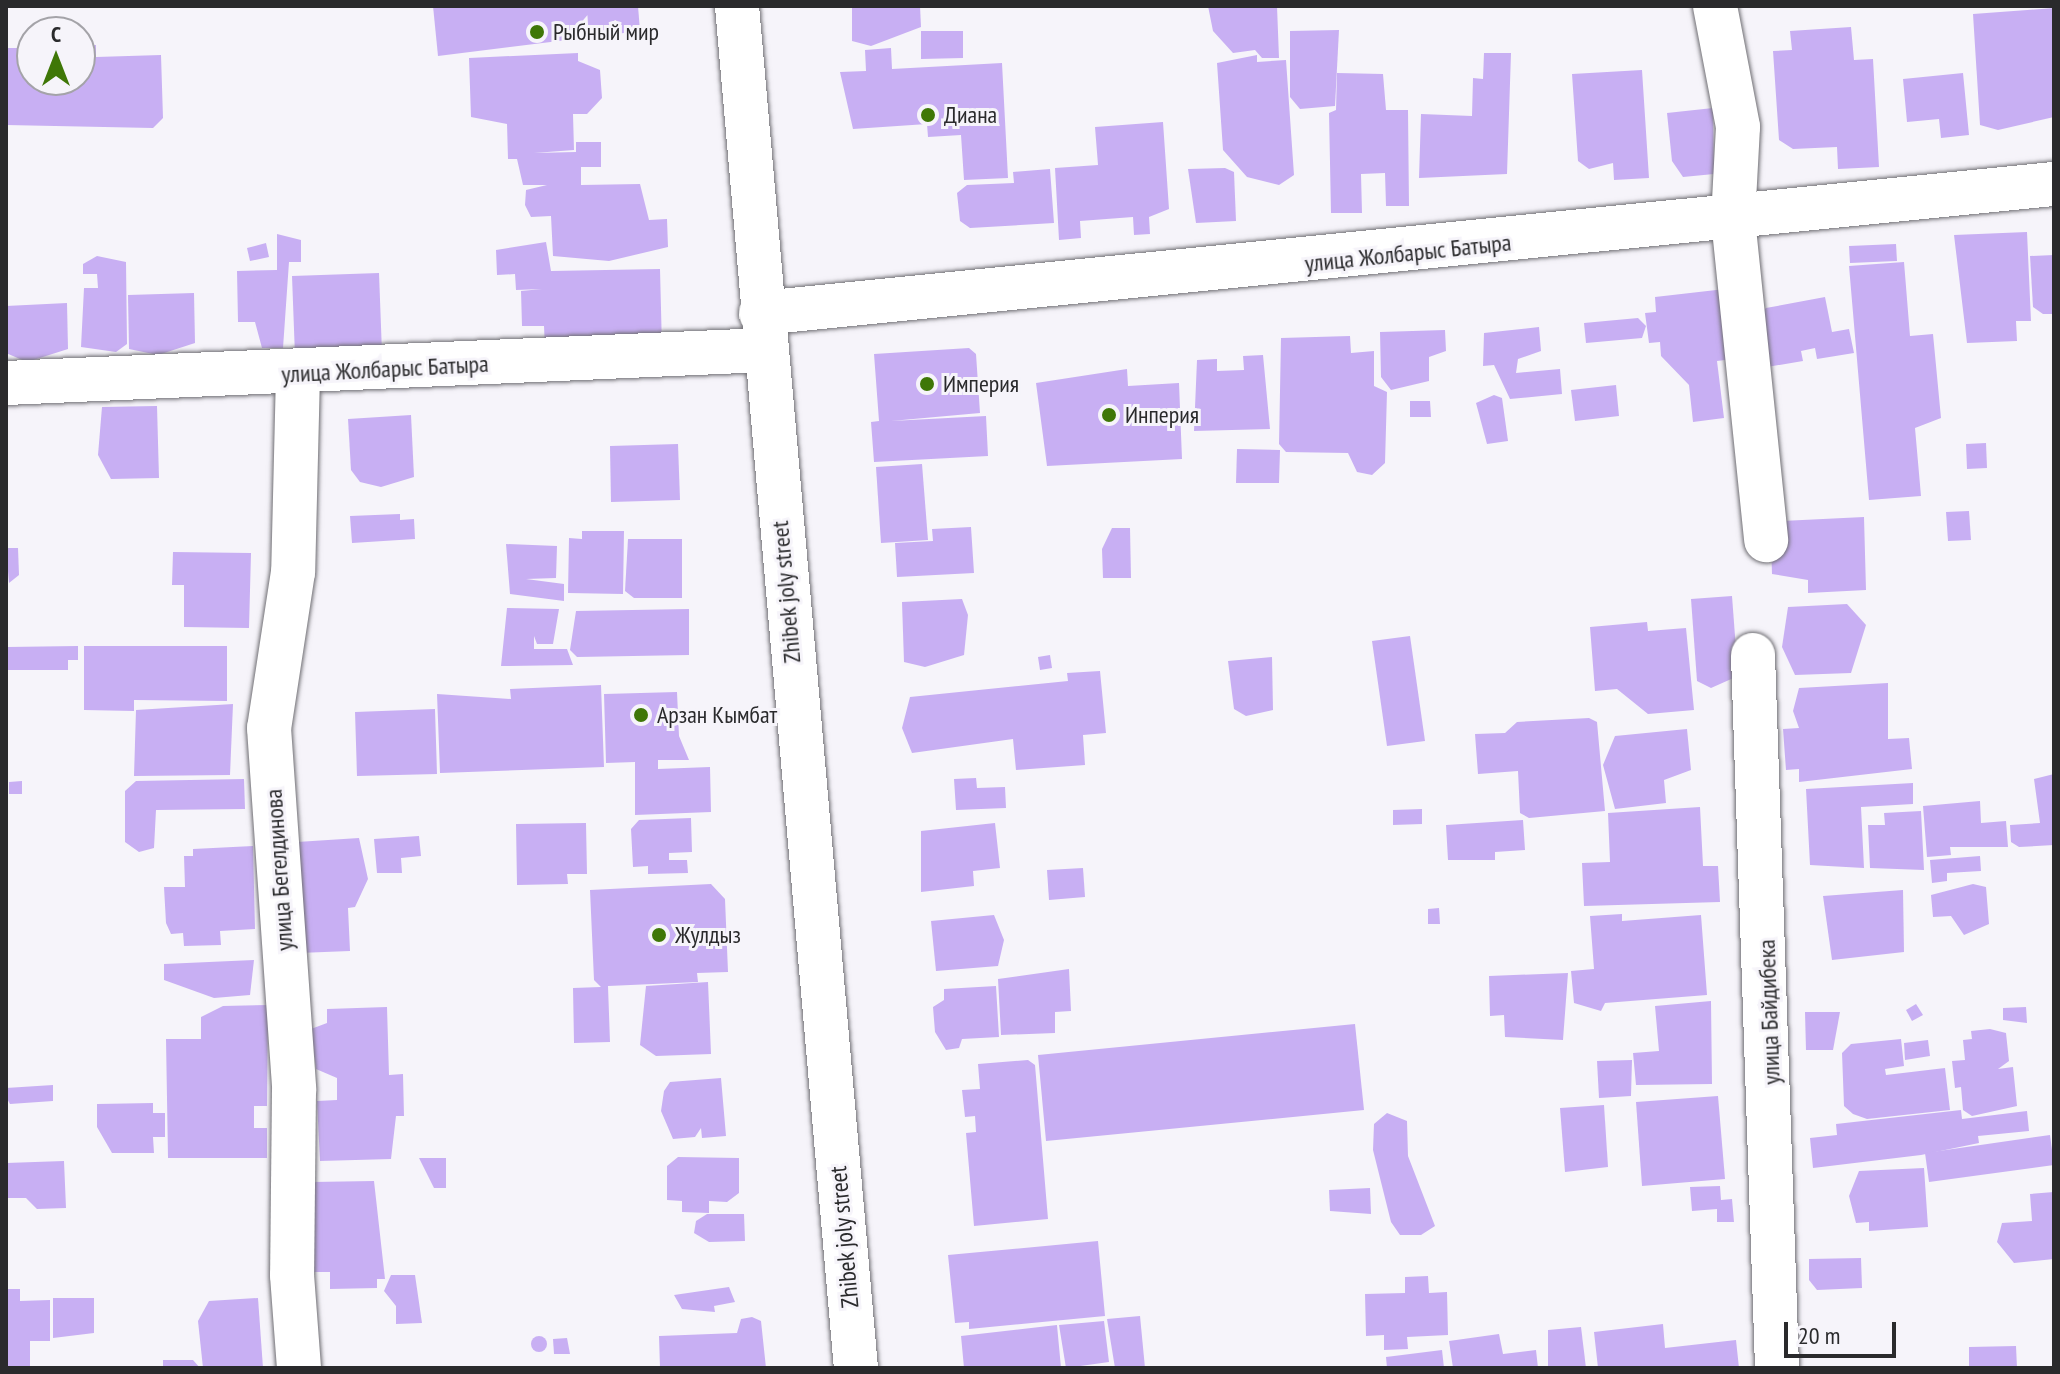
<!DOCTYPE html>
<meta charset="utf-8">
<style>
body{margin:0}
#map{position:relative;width:2060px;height:1374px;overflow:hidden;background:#f6f4fa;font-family:"PT Sans Narrow",sans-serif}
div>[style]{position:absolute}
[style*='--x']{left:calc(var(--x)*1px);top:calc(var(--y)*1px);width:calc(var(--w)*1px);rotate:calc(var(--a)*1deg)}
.building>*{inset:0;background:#c8aff3}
.round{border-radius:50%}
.roads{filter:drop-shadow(0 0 2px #706f74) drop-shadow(0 0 2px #706f74)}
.minor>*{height:44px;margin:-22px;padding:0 22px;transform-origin:22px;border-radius:22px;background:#fff}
.highway>*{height:44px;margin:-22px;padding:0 22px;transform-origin:22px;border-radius:22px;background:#fff}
.dots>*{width:22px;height:22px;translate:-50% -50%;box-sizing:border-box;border:4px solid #f6f4fa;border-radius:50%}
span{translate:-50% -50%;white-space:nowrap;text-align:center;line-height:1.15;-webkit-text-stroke:6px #f6f4fa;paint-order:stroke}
.poi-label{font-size:24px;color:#2a2a2c}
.left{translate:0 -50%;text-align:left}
.street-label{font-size:24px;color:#2a2a2c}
.frame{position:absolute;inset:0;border:8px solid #2a2a2c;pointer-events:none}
.north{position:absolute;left:16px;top:16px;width:80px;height:80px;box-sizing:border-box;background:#f6f4fa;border:2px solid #a4a3a8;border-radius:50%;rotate:0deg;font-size:22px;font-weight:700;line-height:32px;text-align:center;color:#2a2a2c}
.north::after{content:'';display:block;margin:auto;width:28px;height:36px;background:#3f7707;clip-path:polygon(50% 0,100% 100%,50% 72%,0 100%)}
.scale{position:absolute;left:1784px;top:1322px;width:112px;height:36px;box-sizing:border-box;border:4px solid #2a2a2c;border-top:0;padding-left:10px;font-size:24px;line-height:28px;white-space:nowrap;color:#2a2a2c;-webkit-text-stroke:6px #f6f4fa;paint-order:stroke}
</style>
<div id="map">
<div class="building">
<i style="clip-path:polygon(433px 6px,638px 6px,640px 31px,438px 56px)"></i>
<i style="clip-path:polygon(852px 6px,920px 6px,921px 27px,871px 46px,852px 41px)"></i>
<i style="clip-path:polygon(1208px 6px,1277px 6px,1279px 58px,1262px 58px,1255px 50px,1233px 53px,1213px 31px)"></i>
<i style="clip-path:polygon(2054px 8px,2054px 117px,1998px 130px,1980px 125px,1973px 14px)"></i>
<i style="clip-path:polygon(1851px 27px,1854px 60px,1873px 59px,1879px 167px,1838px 169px,1837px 147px,1793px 149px,1779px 140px,1773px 51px,1792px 50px,1790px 31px)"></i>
<i style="clip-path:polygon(1339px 30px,1335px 106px,1300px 109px,1290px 97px,1290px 31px)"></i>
<i style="clip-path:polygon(921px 31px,963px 31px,963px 58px,921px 59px)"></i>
<i style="clip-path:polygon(96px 45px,96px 57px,161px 55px,163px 118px,153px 128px,6px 125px,8px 48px,32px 48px,32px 80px,80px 80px,80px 46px)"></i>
<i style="clip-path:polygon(891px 48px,892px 69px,1002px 63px,1008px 178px,964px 180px,961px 135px,928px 137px,927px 124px,853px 129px,840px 72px,866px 71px,865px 50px)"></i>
<i style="clip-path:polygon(578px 53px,578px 61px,600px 70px,602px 98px,587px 114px,573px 114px,574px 150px,534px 153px,576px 152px,576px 142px,601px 142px,601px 167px,581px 167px,581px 185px,640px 184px,649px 220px,667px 219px,668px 247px,609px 261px,553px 256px,551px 216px,531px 217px,525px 205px,526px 190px,547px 185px,523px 185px,517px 159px,508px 159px,507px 124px,471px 117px,469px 58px)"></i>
<i style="clip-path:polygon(1484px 53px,1511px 53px,1507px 174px,1419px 178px,1421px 114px,1472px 116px,1473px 78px,1483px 79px)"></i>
<i style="clip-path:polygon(1257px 55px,1257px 62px,1286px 60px,1294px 175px,1279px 185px,1247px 177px,1223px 150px,1217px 63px)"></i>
<i style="clip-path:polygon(1642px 70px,1649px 178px,1614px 180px,1613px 163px,1589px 169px,1578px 161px,1572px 74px)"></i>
<i style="clip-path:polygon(1337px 73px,1383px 74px,1386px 110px,1408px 110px,1409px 206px,1386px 206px,1385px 173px,1361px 174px,1362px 213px,1331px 213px,1329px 113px,1336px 110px)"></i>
<i style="clip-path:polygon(1963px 73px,1969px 135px,1941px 138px,1939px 119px,1907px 122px,1903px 79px)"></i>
<i style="clip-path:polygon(1713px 108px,1714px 174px,1683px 177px,1672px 161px,1667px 113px)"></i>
<i style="clip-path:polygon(1163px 122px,1169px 209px,1149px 217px,1150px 234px,1134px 235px,1133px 217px,1080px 221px,1081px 238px,1059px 240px,1055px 168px,1098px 165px,1095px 127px)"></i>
<i style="clip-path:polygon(1225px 168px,1234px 172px,1236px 221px,1196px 223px,1188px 169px)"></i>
<i style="clip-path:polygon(1050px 169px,1054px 223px,970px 228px,960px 221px,957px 193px,967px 185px,1014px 183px,1013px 172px)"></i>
<i style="clip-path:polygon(2027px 232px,2031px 321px,2016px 321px,2017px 341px,1967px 343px,1954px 235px)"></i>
<i style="clip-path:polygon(277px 234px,301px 240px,301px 262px,289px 262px,283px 348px,262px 348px,255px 322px,238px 322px,237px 271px,277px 270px)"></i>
<i style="clip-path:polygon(546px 242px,551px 271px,660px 269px,662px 348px,545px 349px,544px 326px,522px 326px,521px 291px,542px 289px,516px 290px,515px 274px,497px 275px,496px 250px)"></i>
<i style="clip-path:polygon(266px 243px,269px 257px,250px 261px,247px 248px)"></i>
<i style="clip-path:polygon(1896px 244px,1897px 261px,1850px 263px,1849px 246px)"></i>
<i style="clip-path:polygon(2054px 255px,2054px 314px,2043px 314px,2033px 307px,2030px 256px)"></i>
<i style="clip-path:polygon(97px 256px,126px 262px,127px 344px,116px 352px,81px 347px,84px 288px,98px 288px,97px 274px,83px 274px,83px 264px)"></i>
<i style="clip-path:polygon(1904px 262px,1910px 336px,1933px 334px,1941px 418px,1915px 428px,1921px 496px,1869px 500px,1849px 266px)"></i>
<i style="clip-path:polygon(379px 273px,382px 353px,295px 356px,292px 276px)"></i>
<i style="clip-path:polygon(1725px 289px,1733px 359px,1717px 361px,1724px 418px,1693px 422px,1689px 385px,1661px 356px,1660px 342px,1649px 343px,1645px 313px,1656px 312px,1655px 297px)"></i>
<i style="clip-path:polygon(194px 293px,195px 343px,158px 355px,129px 349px,128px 295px)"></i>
<i style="clip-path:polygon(1825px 297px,1832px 332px,1849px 329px,1854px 353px,1817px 359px,1815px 348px,1801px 351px,1803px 361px,1767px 367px,1758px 317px,1766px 308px)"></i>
<i style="clip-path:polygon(67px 303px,68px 349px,27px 362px,6px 353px,6px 306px)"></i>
<i style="clip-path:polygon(1638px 318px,1646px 326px,1642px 338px,1586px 343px,1584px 323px)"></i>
<i style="clip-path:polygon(1539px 327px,1541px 351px,1518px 359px,1516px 373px,1560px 369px,1562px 394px,1510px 399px,1494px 365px,1483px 366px,1484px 333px)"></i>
<i style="clip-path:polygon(1445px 330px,1446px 351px,1429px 357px,1429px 381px,1391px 390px,1381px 377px,1380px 332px)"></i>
<i style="clip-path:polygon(1350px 336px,1351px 353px,1374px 351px,1374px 386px,1387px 392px,1385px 463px,1372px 475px,1357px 472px,1348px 453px,1286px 452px,1279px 444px,1281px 338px)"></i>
<i style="clip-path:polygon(969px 348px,976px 354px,980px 413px,891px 421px,986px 416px,988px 456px,874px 462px,871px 422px,879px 421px,874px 354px)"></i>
<i style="clip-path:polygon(1263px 355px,1270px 429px,1194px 431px,1197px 360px,1217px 359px,1217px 371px,1244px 370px,1243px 356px)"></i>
<i style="clip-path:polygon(1127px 369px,1128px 386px,1179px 383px,1182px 459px,1047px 466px,1036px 383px)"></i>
<i style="clip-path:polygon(1616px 385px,1619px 416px,1575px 421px,1571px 390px)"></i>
<i style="clip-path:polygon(1494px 395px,1502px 398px,1508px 441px,1487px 444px,1476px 403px)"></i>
<i style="clip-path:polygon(1410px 401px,1430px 401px,1431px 417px,1410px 417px)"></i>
<i style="clip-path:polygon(157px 406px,159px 478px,111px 479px,98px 455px,102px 407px)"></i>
<i style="clip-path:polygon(411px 415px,414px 477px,381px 487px,360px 482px,351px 470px,348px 419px)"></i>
<i style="clip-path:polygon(1986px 443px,1987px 468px,1967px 469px,1966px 444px)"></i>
<i style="clip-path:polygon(678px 444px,680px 500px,611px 502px,610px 446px)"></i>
<i style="clip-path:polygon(1237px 449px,1280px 450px,1279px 483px,1236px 483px)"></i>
<i style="clip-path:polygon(922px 464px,928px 540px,881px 543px,876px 467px)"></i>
<i style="clip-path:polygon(1969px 511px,1971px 540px,1948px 541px,1946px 512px)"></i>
<i style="clip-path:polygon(400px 514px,400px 520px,414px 519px,415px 539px,352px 543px,350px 516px)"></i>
<i style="clip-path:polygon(1864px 517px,1866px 590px,1808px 593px,1808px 580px,1772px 574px,1771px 543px,1782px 521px)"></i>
<i style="clip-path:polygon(971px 527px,974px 573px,897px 577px,895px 543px,933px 541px,932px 529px)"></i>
<i style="clip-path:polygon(1112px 528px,1130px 528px,1131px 578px,1103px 578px,1102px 549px)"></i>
<i style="clip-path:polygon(582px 531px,624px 531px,623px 594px,568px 593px,569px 538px,582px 539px)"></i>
<i style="clip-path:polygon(628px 539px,682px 539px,682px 598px,634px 598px,625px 591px)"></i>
<i style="clip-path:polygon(506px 544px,557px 546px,556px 578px,526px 579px,564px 584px,564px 601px,510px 594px)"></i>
<i style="clip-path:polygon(6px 548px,18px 548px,19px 575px,9px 583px)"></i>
<i style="clip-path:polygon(173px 552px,251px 553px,249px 628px,184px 627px,184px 585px,172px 585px)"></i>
<i style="clip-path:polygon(1732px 596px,1738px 676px,1711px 688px,1697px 681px,1691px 599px)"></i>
<i style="clip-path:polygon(962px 599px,968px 615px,964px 655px,925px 667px,904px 662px,902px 602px)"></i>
<i style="clip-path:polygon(1847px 604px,1866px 625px,1851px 673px,1795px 675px,1782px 647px,1788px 607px)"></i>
<i style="clip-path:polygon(507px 608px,559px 609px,553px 644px,537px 644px,534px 636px,534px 649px,567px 649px,573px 665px,501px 666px)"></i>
<i style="clip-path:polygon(689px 609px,689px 655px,577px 657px,570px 650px,576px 611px)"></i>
<i style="clip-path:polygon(1647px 622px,1648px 631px,1686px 628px,1694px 710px,1648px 714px,1617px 689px,1595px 691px,1590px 627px)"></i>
<i style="clip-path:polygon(1410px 636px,1425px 741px,1387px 746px,1372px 641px)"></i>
<i style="clip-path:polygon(78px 646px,78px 660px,68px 660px,68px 670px,7px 670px,7px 647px)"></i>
<i style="clip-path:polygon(84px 646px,227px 646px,227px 701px,134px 700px,134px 711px,84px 710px)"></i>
<i style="clip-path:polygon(1050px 655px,1052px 668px,1040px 670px,1038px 657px)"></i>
<i style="clip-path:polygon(1272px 657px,1273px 710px,1246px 716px,1234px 709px,1228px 661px)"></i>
<i style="clip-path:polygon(1100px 671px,1106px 733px,1083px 735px,1085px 765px,1016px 770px,1013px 739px,912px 753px,902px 728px,910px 697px,1068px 681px,1067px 673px)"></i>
<i style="clip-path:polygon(1888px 683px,1888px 739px,1909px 738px,1912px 769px,1799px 782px,1799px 769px,1786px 770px,1783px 729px,1799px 728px,1793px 711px,1799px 688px)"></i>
<i style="clip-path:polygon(601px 685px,604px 767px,440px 773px,437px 694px,511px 699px,510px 689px)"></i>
<i style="clip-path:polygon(677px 692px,679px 736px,689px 760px,658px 760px,658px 769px,710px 767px,711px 812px,635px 815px,635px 762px,606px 763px,604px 694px)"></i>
<i style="clip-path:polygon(233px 704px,230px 775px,134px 776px,136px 710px)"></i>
<i style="clip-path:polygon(435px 709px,437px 774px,357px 776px,355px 712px)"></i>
<i style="clip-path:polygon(1589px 718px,1597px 722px,1605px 811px,1529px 818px,1520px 813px,1518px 771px,1478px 774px,1475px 734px,1505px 733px,1517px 722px)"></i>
<i style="clip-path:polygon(1687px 729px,1691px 770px,1664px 780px,1666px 803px,1615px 809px,1603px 765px,1615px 736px)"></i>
<i style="clip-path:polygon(2054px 774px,2054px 845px,2019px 847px,2011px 842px,2010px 825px,2040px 823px,2034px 779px)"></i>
<i style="clip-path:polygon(976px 778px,977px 788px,1005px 787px,1006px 808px,956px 810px,954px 779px)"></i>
<i style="clip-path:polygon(244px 779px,245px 809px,156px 810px,154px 848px,139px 852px,125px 842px,125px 791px,136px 781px)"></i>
<i style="clip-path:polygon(22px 781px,22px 794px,9px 794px,9px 782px)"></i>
<i style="clip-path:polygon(1913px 783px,1913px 804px,1861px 807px,1864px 868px,1810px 865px,1806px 789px)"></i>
<i style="clip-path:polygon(1980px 801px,1981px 823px,2006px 821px,2008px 847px,1950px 847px,1951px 855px,1927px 857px,1923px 806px)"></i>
<i style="clip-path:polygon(1700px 807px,1703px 866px,1718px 866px,1720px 902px,1584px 906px,1582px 863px,1610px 862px,1608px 813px)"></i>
<i style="clip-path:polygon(1422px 809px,1422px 824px,1393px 825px,1393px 810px)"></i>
<i style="clip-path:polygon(1921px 811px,1924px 870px,1870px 868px,1868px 825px,1885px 825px,1884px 813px)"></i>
<i style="clip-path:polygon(691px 818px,692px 852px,669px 853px,669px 860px,687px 860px,688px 873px,648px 874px,648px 866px,633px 867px,631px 829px,639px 820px)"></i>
<i style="clip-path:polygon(1523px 820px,1525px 850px,1495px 852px,1495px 860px,1448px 860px,1446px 825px)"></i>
<i style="clip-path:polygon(586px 823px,587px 874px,567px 874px,568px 884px,517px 885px,516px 824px)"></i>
<i style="clip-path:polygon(995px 823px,1000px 868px,973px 871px,974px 886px,921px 892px,921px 831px)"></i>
<i style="clip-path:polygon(419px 836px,421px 856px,401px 858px,402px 873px,377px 873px,374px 839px)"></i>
<i style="clip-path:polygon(359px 838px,368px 879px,355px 907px,348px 908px,350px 951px,299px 953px,297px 842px)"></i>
<i style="clip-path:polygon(253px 846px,255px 929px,220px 931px,221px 945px,184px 946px,183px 933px,171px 934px,166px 923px,164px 887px,185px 887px,184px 856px,193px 856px,193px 849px)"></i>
<i style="clip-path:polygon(1980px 856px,1981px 871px,1947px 873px,1947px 881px,1932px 883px,1930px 860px)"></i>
<i style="clip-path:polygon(1083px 868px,1085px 897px,1049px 900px,1047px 870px)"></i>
<i style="clip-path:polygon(711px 884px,725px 899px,728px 972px,697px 973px,698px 982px,608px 986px,610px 1042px,574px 1043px,573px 988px,601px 987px,594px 980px,590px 890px)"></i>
<i style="clip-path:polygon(1973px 884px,1986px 887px,1989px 924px,1964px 935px,1951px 916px,1933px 917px,1931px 895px)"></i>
<i style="clip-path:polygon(1903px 890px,1904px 952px,1832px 960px,1823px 896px)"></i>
<i style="clip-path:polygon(1439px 908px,1440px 924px,1428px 924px,1428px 909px)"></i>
<i style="clip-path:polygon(1622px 914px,1622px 921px,1701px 915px,1707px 995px,1605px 1003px,1601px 1011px,1574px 1003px,1571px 971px,1594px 969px,1590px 916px)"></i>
<i style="clip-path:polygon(994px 915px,1004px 940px,998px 966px,936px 971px,931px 921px)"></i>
<i style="clip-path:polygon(254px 960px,250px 995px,214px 998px,164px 980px,164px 964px)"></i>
<i style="clip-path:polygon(1069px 969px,1071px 1011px,1055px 1012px,1055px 1033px,1001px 1035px,998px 979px)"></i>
<i style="clip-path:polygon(1568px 973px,1563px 1040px,1505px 1037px,1504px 1015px,1490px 1016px,1489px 976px)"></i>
<i style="clip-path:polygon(708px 982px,711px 1054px,656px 1056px,640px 1045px,646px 986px)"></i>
<i style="clip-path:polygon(996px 986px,999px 1037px,962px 1039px,959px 1048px,946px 1050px,935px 1032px,933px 1007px,944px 1000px,944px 989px)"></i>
<i style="clip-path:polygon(1711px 1001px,1712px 1084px,1636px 1085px,1633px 1053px,1659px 1051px,1655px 1006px)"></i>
<i style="clip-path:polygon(1916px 1004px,1923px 1015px,1912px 1021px,1906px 1010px)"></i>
<i style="clip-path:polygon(268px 1005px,267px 1106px,254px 1106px,254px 1128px,267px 1128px,267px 1158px,168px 1158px,166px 1039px,201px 1039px,201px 1017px,223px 1006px)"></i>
<i style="clip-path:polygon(387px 1007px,389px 1075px,403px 1074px,404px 1116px,396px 1116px,391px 1159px,320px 1161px,317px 1101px,337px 1100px,337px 1078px,316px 1069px,311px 1029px,327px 1023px,327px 1009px)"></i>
<i style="clip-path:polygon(2026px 1007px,2027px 1023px,2003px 1020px,2003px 1008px)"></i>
<i style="clip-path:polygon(1805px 1012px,1840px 1012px,1833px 1050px,1806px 1050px)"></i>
<i style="clip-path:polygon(1355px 1024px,1364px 1110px,1046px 1141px,1038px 1055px)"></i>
<i style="clip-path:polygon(1990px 1029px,2006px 1033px,2009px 1061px,1998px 1069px,2013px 1067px,2017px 1106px,1972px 1116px,1963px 1110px,1961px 1087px,1955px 1088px,1952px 1061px,1965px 1060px,1963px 1040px,1972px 1039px,1971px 1031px)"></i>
<i style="clip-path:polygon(1901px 1039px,1904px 1066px,1885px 1069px,1886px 1075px,1945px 1068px,1950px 1110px,1867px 1119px,1853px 1114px,1844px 1106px,1842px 1053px,1851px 1044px)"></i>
<i style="clip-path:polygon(1928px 1040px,1930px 1056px,1905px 1060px,1904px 1043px)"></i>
<i style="clip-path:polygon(1028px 1060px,1035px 1065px,1048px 1219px,974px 1226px,966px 1133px,976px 1132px,975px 1116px,965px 1117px,962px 1090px,980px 1089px,978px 1064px)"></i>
<i style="clip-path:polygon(1632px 1060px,1631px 1096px,1599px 1098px,1597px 1061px)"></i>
<i style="clip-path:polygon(721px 1078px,726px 1136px,702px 1138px,701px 1128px,695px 1137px,673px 1139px,661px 1111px,664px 1091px,670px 1082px)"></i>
<i style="clip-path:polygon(53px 1085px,53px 1101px,10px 1104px,6px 1097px,6px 1088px)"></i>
<i style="clip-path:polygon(1718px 1096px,1725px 1179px,1642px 1186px,1636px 1102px)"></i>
<i style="clip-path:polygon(153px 1103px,153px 1113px,165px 1113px,165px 1137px,153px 1137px,154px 1153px,112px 1153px,97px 1127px,97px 1104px)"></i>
<i style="clip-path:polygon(1604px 1105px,1608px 1167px,1565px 1172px,1560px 1108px)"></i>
<i style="clip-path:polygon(1961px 1110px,1962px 1119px,2027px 1111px,2029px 1131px,1978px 1136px,1979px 1143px,1921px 1155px,1813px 1168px,1810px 1138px,1837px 1135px,1836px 1124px)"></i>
<i style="clip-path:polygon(1387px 1113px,1407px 1121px,1408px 1156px,1435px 1226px,1421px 1235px,1400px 1235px,1391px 1222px,1373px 1150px,1374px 1124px)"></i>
<i style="clip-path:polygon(2050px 1135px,2054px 1165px,1929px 1182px,1925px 1153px)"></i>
<i style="clip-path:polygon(678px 1157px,739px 1158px,739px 1193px,727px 1202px,709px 1201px,709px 1213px,682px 1212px,682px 1201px,667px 1200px,667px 1166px)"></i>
<i style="clip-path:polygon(419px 1158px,446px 1158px,446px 1188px,434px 1188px)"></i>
<i style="clip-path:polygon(64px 1161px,66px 1208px,37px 1209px,26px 1198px,6px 1198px,6px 1163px)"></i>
<i style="clip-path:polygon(1924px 1168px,1928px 1227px,1869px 1231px,1869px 1222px,1856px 1223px,1849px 1196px,1859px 1171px)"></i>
<i style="clip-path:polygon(374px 1181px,385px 1279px,377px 1279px,377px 1288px,330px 1289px,330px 1272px,313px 1272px,312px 1182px)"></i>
<i style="clip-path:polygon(1720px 1186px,1721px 1200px,1732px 1199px,1734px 1222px,1717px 1222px,1717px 1209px,1692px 1211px,1690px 1187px)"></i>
<i style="clip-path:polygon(1370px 1188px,1371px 1214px,1330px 1211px,1329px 1190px)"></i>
<i style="clip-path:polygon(2054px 1192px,2054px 1259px,2014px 1263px,1997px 1242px,2002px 1223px,2032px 1221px,2030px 1194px)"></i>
<i style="clip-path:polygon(707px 1214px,744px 1214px,745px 1241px,709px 1242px,694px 1233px,696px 1221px)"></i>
<i style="clip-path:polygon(1098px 1241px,1105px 1316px,969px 1329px,969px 1322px,955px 1323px,948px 1255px)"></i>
<i style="clip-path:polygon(1861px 1258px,1862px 1288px,1817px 1290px,1809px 1280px,1809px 1259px)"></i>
<i style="clip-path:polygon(391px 1275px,415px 1275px,422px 1323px,396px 1324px,396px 1306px,384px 1291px)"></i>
<i style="clip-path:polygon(1428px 1276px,1429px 1293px,1447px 1292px,1448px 1335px,1407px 1337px,1408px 1349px,1384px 1350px,1384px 1335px,1366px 1336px,1365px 1294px,1405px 1293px,1405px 1277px)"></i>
<i style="clip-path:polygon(729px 1287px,735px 1302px,714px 1306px,715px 1312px,682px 1309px,674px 1295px)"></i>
<i style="clip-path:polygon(6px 1289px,20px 1289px,20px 1301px,50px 1300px,50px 1341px,30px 1341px,30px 1368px,6px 1368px)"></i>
<i style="clip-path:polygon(53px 1298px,94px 1298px,94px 1333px,53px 1338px)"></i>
<i style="clip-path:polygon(258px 1298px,263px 1368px,203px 1368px,198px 1321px,209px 1301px)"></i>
<i style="clip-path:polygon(1140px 1316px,1145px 1368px,1115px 1368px,1107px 1319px)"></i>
<i style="clip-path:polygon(752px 1317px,761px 1321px,766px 1368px,660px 1368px,659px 1336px,737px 1333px,741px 1319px)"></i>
<i style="clip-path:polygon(1104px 1321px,1109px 1362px,1066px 1368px,1059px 1325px)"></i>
<i style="clip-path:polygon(1663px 1324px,1665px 1348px,1736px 1340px,1739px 1368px,1598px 1368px,1594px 1332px)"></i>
<i style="clip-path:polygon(1057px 1325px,1061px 1368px,964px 1368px,961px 1336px)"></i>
<i style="clip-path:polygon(1581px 1327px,1586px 1368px,1548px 1368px,1548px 1330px)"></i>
<i style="clip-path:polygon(1499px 1334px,1503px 1354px,1536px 1350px,1538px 1368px,1453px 1368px,1449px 1341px)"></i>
<i class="round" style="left:531px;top:1336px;width:16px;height:16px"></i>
<i style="clip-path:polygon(567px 1338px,570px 1354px,554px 1354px,553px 1339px)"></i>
<i style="clip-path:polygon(2016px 1346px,2017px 1368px,1969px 1368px,1969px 1347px)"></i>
<i style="clip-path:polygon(1442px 1350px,1444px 1368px,1387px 1368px,1386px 1357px)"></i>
<i style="clip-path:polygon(163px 1360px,193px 1360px,200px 1368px,163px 1368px)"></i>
</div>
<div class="roads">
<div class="minor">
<i style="--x:1715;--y:6;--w:123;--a:79.2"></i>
<i style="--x:1738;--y:127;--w:92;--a:93.1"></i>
<i style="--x:1733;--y:219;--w:323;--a:84.1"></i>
<i style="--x:761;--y:313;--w:1299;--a:-5.7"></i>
<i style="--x:298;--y:374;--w:198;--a:91.4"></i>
<i style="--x:293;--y:572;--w:158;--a:98.7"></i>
<i style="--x:269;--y:728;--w:363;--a:86"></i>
<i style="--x:294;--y:1090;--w:185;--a:90.6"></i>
<i style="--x:292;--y:1275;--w:93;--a:85.7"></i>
<i style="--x:6;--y:383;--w:759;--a:-2.49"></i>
<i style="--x:1753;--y:655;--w:713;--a:88.07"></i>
</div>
<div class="highway">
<i style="--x:737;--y:6;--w:1367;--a:85.01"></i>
</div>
</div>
<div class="dots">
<i style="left:537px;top:32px;background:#3f7707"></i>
<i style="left:928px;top:115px;background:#3f7707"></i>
<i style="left:927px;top:384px;background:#3f7707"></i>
<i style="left:1109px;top:415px;background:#3f7707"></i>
<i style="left:641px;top:715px;background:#3f7707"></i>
<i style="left:659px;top:935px;background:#3f7707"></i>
</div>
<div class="poi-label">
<span class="left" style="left:553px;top:32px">Рыбный мир</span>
<span class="left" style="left:944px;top:115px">Диана</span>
<span class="left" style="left:943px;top:384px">Империя</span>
<span class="left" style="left:1125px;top:415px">Инперия</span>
<span class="left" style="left:657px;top:715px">Арзан Кымбат</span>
<span class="left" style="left:675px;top:935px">Жулдыз</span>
</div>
<div class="street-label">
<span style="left:1408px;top:253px;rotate:-6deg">улица Жолбарыс Батыра</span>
<span style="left:385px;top:369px;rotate:-3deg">улица Жолбарыс Батыра</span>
<span style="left:786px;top:592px;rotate:-95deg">Zhibek joly street</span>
<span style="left:279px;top:870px;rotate:-94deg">улица Бегелдинова</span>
<span style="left:1769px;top:1012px;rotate:-92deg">улица Байдибека</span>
<span style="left:844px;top:1237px;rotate:-95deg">Zhibek joly street</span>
</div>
<div class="frame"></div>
<div class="north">С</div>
<div class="scale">20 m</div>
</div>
